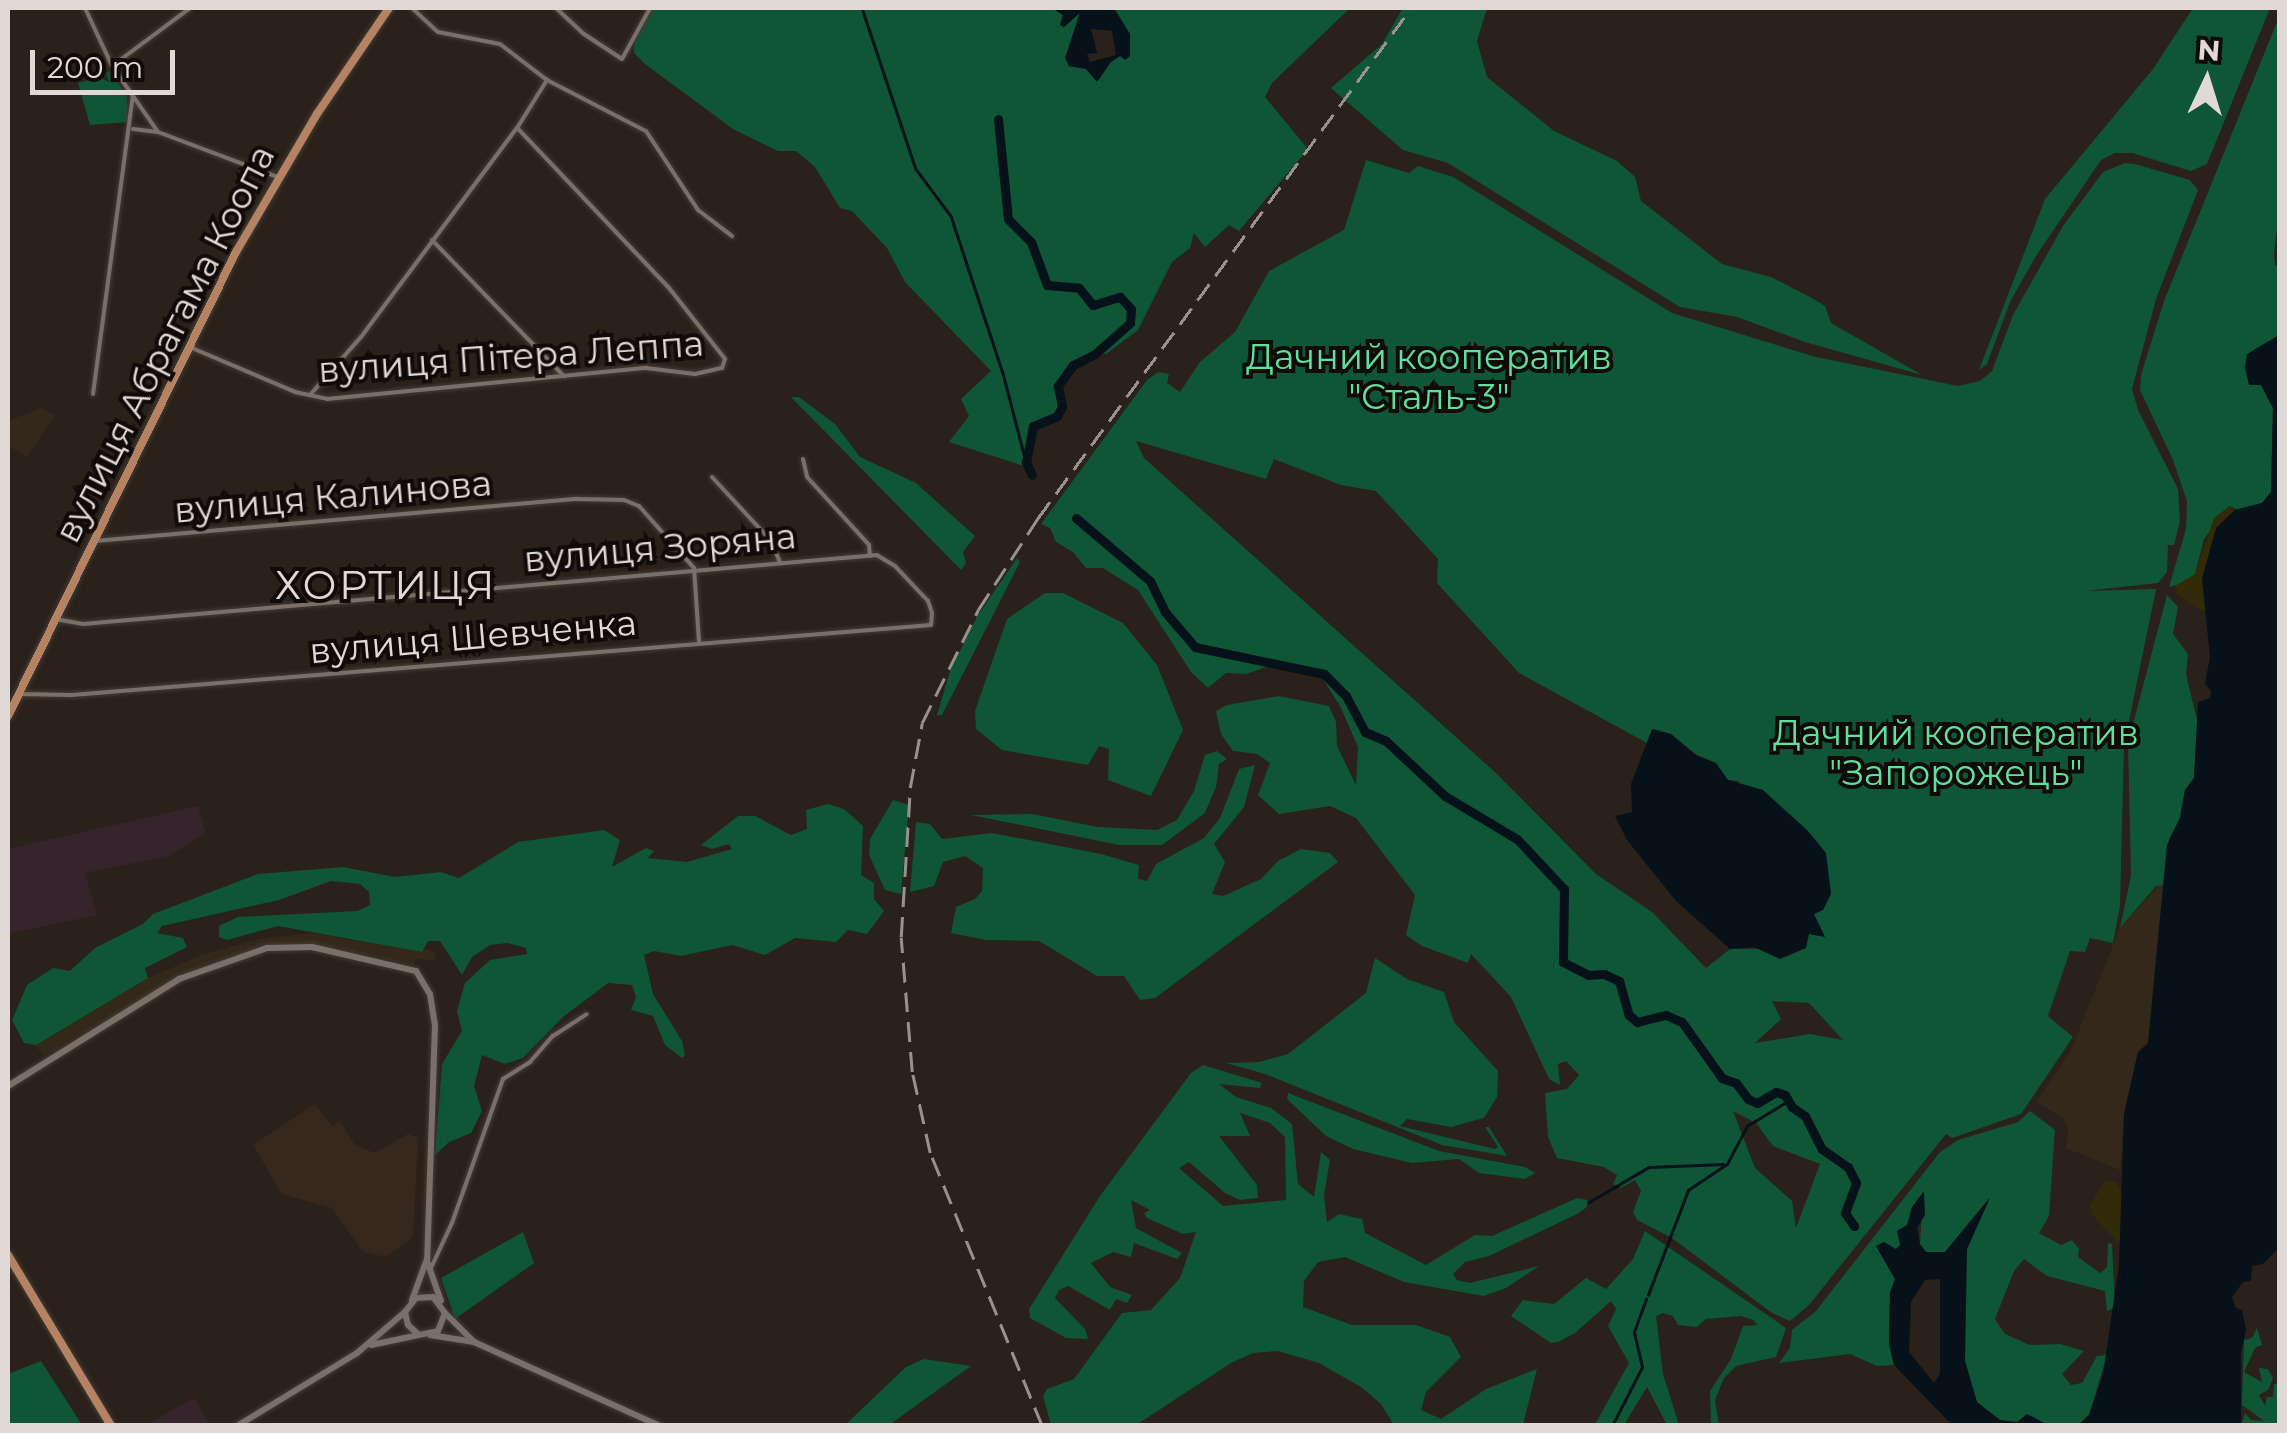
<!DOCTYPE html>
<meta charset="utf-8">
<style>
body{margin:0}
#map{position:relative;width:2287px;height:1433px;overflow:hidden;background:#2a211a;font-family:Montserrat,sans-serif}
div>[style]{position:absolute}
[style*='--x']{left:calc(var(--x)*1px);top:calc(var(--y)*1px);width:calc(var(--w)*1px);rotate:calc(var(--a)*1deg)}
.commercial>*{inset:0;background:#36242c}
.industrial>*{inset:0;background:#332819}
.built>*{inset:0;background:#37281d}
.green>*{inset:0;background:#0e5635}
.sand>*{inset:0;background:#322a09}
.water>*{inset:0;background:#061119}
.stream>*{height:2.5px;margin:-1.25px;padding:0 1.25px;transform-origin:1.25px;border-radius:1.25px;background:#061119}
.river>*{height:9px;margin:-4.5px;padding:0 4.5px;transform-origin:4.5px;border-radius:4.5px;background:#061119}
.roads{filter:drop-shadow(0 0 2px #443c37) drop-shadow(0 0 2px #443c37)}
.street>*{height:4px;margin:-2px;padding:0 2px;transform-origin:2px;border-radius:2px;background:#7b7068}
.secondary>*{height:6px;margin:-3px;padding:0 3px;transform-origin:3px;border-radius:3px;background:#7b7068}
.primary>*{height:8px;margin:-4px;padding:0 4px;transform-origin:4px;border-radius:4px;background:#b58364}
.rail>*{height:2.5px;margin-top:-1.25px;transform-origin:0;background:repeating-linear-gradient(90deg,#99918c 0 20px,transparent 0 30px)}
span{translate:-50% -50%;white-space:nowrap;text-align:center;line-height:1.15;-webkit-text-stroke:8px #100b09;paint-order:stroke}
.street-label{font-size:35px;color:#e0d9d5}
.park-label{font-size:35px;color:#5ee19d}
.quarter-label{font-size:40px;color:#e0d9d5;letter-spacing:2.5px}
.frame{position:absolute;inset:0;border:10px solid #e0d9d5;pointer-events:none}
.north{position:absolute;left:2157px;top:30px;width:100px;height:100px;-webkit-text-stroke:8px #100b09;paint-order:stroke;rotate:4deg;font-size:28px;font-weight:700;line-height:40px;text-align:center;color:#e0d9d5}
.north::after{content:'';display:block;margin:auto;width:35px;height:45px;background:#e0d9d5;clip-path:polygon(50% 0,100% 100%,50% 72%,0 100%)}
.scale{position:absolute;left:30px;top:50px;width:145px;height:45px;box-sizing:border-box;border:5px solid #e0d9d5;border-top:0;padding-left:12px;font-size:30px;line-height:35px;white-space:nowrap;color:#e0d9d5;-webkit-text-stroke:8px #100b09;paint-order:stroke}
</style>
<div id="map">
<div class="commercial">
<i style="clip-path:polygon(198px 806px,206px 833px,168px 856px,85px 873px,97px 915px,8px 934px,8px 849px)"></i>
<i style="clip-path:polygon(194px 1398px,210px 1425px,146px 1425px)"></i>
</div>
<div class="industrial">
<i style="clip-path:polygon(41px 408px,55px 415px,27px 457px,8px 446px,8px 421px)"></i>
<i style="clip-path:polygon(2161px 883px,2167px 884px,2148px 1044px,2138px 1052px,2124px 1114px,2120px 1170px,2066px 1148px,2068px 1129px,2063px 1118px,2036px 1102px,2071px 1050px,2120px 928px)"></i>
<i style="clip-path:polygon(312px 933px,422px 952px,424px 948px,436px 952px,434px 961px,416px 959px,414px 965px,316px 944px,261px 947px,202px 965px,43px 1056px,36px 1045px,148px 978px,199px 956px,258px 939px)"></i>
</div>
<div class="built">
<i style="clip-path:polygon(315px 1104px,332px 1126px,340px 1121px,355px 1145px,375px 1153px,408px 1134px,418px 1138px,413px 1237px,385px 1257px,362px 1251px,332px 1208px,282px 1194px,253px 1145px)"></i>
</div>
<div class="green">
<i style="clip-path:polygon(652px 8px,1064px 8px,1055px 10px,1063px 15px,1080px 12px,1066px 58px,1070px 66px,1111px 62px,1120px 54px,1112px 8px,1350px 8px,1272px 83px,1265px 97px,1308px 149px,1239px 231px,1229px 225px,1205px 247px,1194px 233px,1190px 248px,1172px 262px,1138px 330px,1106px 354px,1095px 354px,1073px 365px,1058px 386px,1062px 407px,1057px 416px,1033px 427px,1024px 466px,949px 442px,969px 416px,961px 399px,991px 371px,905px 282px,887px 248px,852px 211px,840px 208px,815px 167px,796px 151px,778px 151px,733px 129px,645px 64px,634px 53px,635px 35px)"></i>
<i style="clip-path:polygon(1403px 8px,1487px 8px,1477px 41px,1487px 77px,1554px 131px,1617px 161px,1635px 177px,1641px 201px,1722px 264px,1771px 277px,1812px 298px,1825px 306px,1831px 323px,1922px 375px,1805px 342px,1737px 317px,1680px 307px,1448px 163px,1403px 150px,1331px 88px,1382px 44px)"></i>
<i style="clip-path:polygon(2193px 8px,2270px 8px,2207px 164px,2191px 171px,2132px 153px,2115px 153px,2101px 160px,2036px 256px,2010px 302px,1987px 364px,1979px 370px,2045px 199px,2153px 69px)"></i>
<i style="clip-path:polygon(2279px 17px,2280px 202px,2274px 254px,2275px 265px,2279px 267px,2279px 335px,2272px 340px,2261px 385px,2273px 408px,2271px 493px,2262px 503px,2238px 510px,2229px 506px,2204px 539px,2195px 574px,2186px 583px,2169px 587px,2186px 529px,2187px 501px,2173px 460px,2140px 390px,2141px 375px,2164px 301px)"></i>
<i style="clip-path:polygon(110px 71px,127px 96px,128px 122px,90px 125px,78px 83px,99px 77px,109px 82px,106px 73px)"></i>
<i style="clip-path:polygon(evenodd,1366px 160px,1409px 173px,1418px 166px,1453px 177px,1672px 313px,1816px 357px,1958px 386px,1980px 381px,1992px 371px,2013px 315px,2063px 226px,2103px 172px,2125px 163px,2135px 164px,2190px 180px,2198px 190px,2156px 299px,2132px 389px,2138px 410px,2178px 489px,2180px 521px,2174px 545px,2168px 545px,2167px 572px,2158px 583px,2085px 591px,2156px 589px,2124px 746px,2120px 905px,2113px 943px,2090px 938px,2085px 952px,2070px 951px,2048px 1016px,2073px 1037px,2021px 1114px,1952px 1138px,1946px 1134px,1809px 1305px,1790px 1321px,1772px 1313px,1672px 1238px,1637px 1220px,1633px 1212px,1641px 1191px,1635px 1180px,1621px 1188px,1613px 1184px,1617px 1175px,1604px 1167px,1557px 1158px,1548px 1137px,1545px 1093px,1567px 1089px,1579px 1075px,1566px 1061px,1558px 1064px,1560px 1085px,1549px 1079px,1511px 997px,1471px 954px,1468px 963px,1422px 946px,1406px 935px,1415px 895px,1356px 818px,1330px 806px,1279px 814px,1258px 795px,1270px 763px,1257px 754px,1233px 751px,1221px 734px,1216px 711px,1227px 705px,1279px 696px,1329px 706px,1336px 722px,1337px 746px,1356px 785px,1358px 747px,1341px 708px,1318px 671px,1275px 664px,1246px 674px,1226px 673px,1208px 688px,1191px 672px,1138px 590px,1103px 568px,1086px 568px,1073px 552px,1056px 542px,1050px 528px,1041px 524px,1147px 380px,1158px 372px,1169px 374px,1167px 383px,1180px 392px,1200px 362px,1235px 332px,1269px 271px,1344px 230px,1366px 160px,1136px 441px,1266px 479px,1274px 459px,1341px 485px,1376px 491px,1438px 559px,1437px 583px,1519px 673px,1647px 743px,1653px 729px,1671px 734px,1728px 780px,1739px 781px,1760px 949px,1730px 949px,1706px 968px,1652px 912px,1596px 874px,1495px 772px,1144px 458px,1136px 441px,1366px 160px,1772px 1001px,1809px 1003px,1843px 1040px,1810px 1034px,1755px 1043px,1781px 1019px,1772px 1001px,1366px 160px,1733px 1111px,1756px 1123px,1773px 1146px,1820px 1164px,1796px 1228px,1792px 1201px,1755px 1168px,1733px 1111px)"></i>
<i style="clip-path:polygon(791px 397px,799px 397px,835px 424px,860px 457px,916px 483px,975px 536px,963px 552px,966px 563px,961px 570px)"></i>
<i style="clip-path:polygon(1017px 558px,1020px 562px,942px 715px,937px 715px,950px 671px,978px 615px)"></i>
<i style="clip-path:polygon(1045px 593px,1063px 593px,1123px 623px,1157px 665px,1183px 730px,1151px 796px,1108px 780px,1109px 749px,1099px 746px,1088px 765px,1002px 750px,976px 729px,975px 711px,1007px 619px)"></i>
<i style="clip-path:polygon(2167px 595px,2178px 607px,2173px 634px,2188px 654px,2186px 674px,2198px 724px,2194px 778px,2185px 790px,2180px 818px,2169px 839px,2167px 884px,2156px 886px,2120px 928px,2131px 876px,2128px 743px)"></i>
<i style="clip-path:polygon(1217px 751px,1227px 759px,1219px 764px,1216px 787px,1205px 813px,1162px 845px,1119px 845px,971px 815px,1032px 814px,1098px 827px,1157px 830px,1177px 820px,1194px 791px,1205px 755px)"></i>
<i style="clip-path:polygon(1255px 765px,1244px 807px,1214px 844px,1225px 862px,1212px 894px,1223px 896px,1261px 879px,1278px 861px,1301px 849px,1330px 853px,1338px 862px,1155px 998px,1140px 1000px,1124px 976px,1097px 976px,1039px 941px,986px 940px,951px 933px,956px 907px,975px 899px,982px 891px,983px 868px,965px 856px,943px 862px,934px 886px,910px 892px,916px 822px,930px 824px,942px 839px,992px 833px,1101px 854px,1139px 865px,1138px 879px,1147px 881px,1156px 864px,1204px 838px,1220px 818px,1239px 769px)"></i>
<i style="clip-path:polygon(893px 800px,909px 805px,901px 894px,885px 890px,869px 855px,870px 839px)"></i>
<i style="clip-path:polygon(828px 804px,844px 809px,863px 826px,861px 875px,874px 883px,874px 899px,884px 911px,867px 934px,848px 930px,836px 942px,795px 938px,765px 955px,732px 945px,681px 956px,654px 951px,644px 955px,653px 994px,682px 1041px,685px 1055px,682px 1058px,665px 1045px,653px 1016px,631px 1010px,636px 997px,632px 985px,608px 983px,563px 1017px,523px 1058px,505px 1064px,482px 1055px,474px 1086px,482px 1111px,471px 1133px,449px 1142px,435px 1155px,442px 1064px,462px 1031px,457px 1011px,465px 983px,490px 960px,527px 954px,526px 948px,507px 943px,490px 945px,472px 957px,462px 975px,440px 941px,428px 941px,422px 952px,278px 926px,227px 940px,219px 937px,219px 926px,238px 917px,357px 911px,370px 905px,369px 892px,360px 884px,331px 881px,279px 900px,162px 926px,157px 933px,183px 938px,187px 947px,145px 968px,148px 978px,36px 1045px,24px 1043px,12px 1020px,27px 985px,53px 968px,70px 971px,95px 948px,143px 924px,153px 914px,258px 874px,343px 867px,395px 877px,441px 872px,459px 878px,518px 842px,604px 830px,620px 840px,612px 867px,646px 848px,654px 851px,648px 858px,687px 862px,732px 849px,729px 844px,712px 849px,701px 845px,738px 816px,755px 816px,791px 835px,807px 829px,806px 810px)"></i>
<i style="clip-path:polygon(1375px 958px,1407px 979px,1444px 992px,1454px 1022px,1498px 1071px,1497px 1097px,1484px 1118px,1451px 1127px,1407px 1119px,1400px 1126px,1495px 1149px,1498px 1147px,1485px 1127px,1489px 1127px,1507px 1156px,1442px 1145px,1265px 1074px,1226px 1063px,1259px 1062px,1288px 1054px,1366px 993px)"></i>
<i style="clip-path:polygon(evenodd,1203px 1065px,1262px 1083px,1260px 1088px,1219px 1084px,1236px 1097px,1271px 1108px,1292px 1124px,1298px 1184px,1314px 1197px,1321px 1152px,1330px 1160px,1324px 1195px,1327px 1222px,1339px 1214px,1362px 1219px,1365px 1233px,1426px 1265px,1475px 1235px,1492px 1236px,1577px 1198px,1587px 1200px,1587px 1207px,1577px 1214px,1489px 1256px,1465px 1262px,1453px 1274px,1457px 1280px,1470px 1283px,1539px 1266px,1506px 1288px,1484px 1296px,1404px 1282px,1345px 1257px,1318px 1262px,1304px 1281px,1303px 1307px,1352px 1325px,1416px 1325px,1450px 1337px,1461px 1357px,1426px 1392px,1421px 1410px,1441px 1419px,1486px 1389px,1537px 1369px,1523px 1425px,1394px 1425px,1381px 1404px,1361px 1387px,1319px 1363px,1278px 1351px,1253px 1353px,1231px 1363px,1136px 1425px,1051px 1425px,1043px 1396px,1047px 1389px,1074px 1379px,1122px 1313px,1151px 1310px,1180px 1278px,1196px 1232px,1183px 1234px,1147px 1218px,1144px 1213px,1150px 1210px,1131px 1200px,1136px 1228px,1182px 1253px,1177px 1259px,1134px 1243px,1131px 1257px,1113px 1252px,1091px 1263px,1110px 1287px,1132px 1295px,1127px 1303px,1116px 1299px,1110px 1310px,1068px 1286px,1059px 1290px,1055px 1298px,1085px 1329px,1088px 1339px,1066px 1338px,1030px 1318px,1029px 1309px,1100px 1196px,1191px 1073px,1203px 1065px,1240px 1113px,1270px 1123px,1285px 1137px,1286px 1200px,1223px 1206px,1179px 1168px,1189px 1162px,1225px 1193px,1240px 1200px,1258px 1198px,1257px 1185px,1219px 1136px,1250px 1136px,1240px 1113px)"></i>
<i style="clip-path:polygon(1288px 1093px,1439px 1151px,1525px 1167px,1535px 1173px,1525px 1179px,1479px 1173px,1459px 1159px,1412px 1163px,1353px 1149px,1326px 1136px,1287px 1099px)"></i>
<i style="clip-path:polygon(2030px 1111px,2055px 1130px,2049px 1216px,2039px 1233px,2061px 1245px,2072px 1240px,2079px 1249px,2078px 1257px,2100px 1273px,2107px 1267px,2108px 1243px,2112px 1244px,2115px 1308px,2107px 1311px,2105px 1291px,2047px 1276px,2024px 1259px,2014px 1271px,1995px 1319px,2005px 1334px,2030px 1345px,2060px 1344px,2084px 1351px,2062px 1374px,2071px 1385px,2082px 1383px,2097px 1356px,2107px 1355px,2089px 1415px,2080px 1425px,2000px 1421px,1977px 1402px,1965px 1361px,1965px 1274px,1967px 1249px,1989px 1198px,1945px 1252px,1926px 1252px,1920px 1245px,1923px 1193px,1912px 1207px,1908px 1225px,1897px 1231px,1901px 1244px,1896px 1250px,1884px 1242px,1876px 1246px,1895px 1279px,1890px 1293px,1889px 1344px,1894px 1365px,1877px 1366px,1850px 1354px,1779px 1363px,1790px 1348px,1792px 1330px,1816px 1311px,1940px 1152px,1958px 1140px,2018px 1122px)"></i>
<i style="clip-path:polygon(1645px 1231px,1786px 1328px,1776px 1357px,1736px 1366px,1724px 1378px,1715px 1400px,1719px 1425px,1711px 1425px,1710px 1391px,1731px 1359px,1743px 1326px,1758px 1325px,1753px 1320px,1741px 1316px,1706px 1319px,1697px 1327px,1678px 1325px,1673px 1316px,1663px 1313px,1656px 1316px,1663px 1374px,1679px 1425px,1667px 1425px,1647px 1387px,1624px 1425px,1594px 1426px,1629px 1363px,1608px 1326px,1616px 1309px,1611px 1301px,1575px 1333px,1558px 1342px,1551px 1343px,1511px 1316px,1523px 1300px,1554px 1304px,1586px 1278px,1606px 1289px,1633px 1259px)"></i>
<i style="clip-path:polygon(523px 1232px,534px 1263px,455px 1319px,441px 1278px)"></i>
<i style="clip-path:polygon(2257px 1328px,2262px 1345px,2255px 1348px,2244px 1372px,2262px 1382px,2259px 1368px,2268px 1369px,2273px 1378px,2268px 1390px,2259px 1395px,2265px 1406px,2267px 1397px,2273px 1397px,2274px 1384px,2279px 1384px,2279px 1425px,2241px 1426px,2245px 1413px,2251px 1420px,2264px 1421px,2242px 1405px,2244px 1340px,2252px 1338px)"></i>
<i style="clip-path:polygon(924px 1359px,971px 1366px,889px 1425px,845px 1425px,906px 1367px)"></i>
<i style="clip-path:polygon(41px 1361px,82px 1425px,8px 1425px,8px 1374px)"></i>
</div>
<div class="sand">
<i style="clip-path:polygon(2230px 506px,2235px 510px,2216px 528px,2202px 579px,2209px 611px,2200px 610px,2177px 594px,2175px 586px,2195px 574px,2214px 518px)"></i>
<i style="clip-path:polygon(2105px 1181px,2116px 1182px,2123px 1199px,2120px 1244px,2092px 1215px,2090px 1205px)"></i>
</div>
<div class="water">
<i style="clip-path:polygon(evenodd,1064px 8px,1114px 8px,1130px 34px,1130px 56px,1125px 60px,1120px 56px,1111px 62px,1097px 82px,1086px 69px,1069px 66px,1065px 58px,1080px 13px,1064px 27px,1060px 25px,1063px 15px,1055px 10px,1064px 8px,1091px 29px,1112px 31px,1116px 55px,1090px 62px,1087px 54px,1097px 53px,1091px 29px)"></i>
<i style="clip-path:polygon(2279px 335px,2279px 1248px,2263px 1264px,2252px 1266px,2251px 1281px,2243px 1282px,2232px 1297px,2236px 1308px,2242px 1310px,2246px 1330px,2241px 1352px,2241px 1425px,2078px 1425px,2089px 1415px,2103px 1375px,2119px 1265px,2124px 1114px,2138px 1052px,2148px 1043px,2167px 845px,2180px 818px,2185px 790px,2194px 778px,2198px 702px,2210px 698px,2211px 691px,2205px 684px,2210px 657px,2202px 579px,2216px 528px,2235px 510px,2262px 503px,2271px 492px,2273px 408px,2261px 385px,2249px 385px,2245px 368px,2247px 354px)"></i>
<i style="clip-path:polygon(1652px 729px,1671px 734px,1694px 754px,1716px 763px,1728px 780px,1763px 790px,1808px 831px,1826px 853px,1831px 894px,1823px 910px,1814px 914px,1825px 937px,1809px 934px,1806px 948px,1780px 959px,1754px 947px,1730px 949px,1676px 901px,1627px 840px,1615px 816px,1632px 812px,1631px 784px)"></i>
<i style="clip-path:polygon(evenodd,1924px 1191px,1925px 1215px,1917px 1228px,1920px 1244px,1926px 1252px,1945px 1252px,1990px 1198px,1967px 1249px,1965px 1361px,1977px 1402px,2000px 1420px,2017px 1422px,2027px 1414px,2048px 1425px,1952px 1425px,1894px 1365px,1889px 1344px,1890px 1293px,1895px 1279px,1876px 1246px,1884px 1242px,1896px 1249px,1900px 1245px,1897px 1231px,1907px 1225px,1912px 1207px,1924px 1191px,1940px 1279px,1940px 1374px,1934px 1383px,1909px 1352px,1911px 1302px,1925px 1280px,1940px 1279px)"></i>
</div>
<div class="stream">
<i style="--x:862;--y:8;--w:170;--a:71.5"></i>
<i style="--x:916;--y:169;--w:59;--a:53.3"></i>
<i style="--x:951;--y:216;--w:165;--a:71.7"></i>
<i style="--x:1003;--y:373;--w:92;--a:75.5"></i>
<i style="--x:1589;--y:1202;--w:69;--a:-30.3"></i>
<i style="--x:1649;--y:1167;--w:74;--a:-2.3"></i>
<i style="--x:1648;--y:1295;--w:112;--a:-69.1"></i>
<i style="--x:1688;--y:1190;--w:47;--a:-33.7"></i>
<i style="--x:1727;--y:1164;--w:43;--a:-62.2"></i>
<i style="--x:1747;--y:1126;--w:48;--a:-31.4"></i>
<i style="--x:1612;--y:1426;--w:66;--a:-63"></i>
<i style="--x:1642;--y:1367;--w:36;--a:-103"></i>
<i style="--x:1634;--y:1332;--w:35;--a:-70"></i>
</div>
<div class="river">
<i style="--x:998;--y:119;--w:100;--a:84.3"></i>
<i style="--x:1008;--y:219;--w:33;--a:45"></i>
<i style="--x:1031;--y:242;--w:46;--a:69.6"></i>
<i style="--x:1047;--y:285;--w:32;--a:5"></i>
<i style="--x:1079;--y:288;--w:22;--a:51"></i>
<i style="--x:1093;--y:305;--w:28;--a:-17"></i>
<i style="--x:1120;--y:297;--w:16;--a:47"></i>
<i style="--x:1131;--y:309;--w:14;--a:94"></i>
<i style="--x:1130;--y:323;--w:47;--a:138.5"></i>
<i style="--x:1095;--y:354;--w:25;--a:153"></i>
<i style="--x:1073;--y:365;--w:26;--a:126"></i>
<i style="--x:1058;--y:386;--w:21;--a:79"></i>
<i style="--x:1062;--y:407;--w:10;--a:119"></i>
<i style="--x:1057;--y:416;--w:26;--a:157"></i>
<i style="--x:1033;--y:426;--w:37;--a:101"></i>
<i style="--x:1026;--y:462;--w:14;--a:65"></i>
<i style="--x:1076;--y:518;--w:97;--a:40.4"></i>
<i style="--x:1150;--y:581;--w:34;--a:64"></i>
<i style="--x:1165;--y:612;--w:46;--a:49.4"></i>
<i style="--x:1195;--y:647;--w:132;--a:11.8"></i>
<i style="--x:1324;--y:674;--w:31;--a:45"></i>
<i style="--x:1346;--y:696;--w:41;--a:62.2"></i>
<i style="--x:1365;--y:732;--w:23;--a:23"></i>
<i style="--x:1386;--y:741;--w:81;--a:43"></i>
<i style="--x:1445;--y:796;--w:84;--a:30.8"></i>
<i style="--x:1517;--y:839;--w:69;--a:46.8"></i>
<i style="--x:1564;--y:889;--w:73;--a:90.8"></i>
<i style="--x:1563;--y:962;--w:28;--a:27"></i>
<i style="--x:1588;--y:975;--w:16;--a:-4"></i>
<i style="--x:1604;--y:974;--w:17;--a:25"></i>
<i style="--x:1619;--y:981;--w:35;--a:74"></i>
<i style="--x:1629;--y:1015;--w:11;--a:41"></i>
<i style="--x:1637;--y:1022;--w:30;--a:-14"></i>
<i style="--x:1666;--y:1015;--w:17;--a:24"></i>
<i style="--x:1682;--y:1022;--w:69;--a:54.5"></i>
<i style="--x:1722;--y:1078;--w:15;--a:20"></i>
<i style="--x:1736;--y:1083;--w:20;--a:53"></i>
<i style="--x:1748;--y:1099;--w:10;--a:24"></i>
<i style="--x:1757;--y:1103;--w:22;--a:-30"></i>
<i style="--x:1776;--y:1092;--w:9;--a:18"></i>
<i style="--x:1785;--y:1095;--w:14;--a:60"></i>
<i style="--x:1792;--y:1107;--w:16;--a:35"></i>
<i style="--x:1805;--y:1116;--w:37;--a:63"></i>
<i style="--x:1822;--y:1149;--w:32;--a:35"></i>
<i style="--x:1848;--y:1167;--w:18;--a:63"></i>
<i style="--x:1856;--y:1183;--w:32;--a:110"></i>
<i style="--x:1845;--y:1213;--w:16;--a:55"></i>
</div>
<div class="roads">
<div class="street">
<i style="--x:85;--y:8;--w:64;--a:65"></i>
<i style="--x:112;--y:66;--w:80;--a:55.1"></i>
<i style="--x:158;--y:132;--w:128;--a:20.6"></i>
<i style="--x:412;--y:8;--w:35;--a:43"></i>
<i style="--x:438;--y:32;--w:63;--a:11"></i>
<i style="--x:500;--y:44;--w:59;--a:37.5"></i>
<i style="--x:547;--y:80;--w:111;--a:27.3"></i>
<i style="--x:646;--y:131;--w:95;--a:56.6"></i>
<i style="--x:698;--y:210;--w:43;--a:37.4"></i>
<i style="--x:556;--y:8;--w:38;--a:43"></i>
<i style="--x:584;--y:34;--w:45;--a:33.3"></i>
<i style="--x:622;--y:59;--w:58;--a:-61.2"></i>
<i style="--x:112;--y:66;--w:97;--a:-36.6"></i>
<i style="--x:133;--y:129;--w:25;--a:7"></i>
<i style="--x:432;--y:240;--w:190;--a:45.9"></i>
<i style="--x:192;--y:348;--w:112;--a:23.1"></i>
<i style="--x:295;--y:392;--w:33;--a:12"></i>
<i style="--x:327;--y:399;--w:321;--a:-5.6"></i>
<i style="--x:646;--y:368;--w:49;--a:7"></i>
<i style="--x:695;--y:374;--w:28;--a:-13"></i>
<i style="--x:722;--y:368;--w:9;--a:-72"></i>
<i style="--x:725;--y:359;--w:89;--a:-128.2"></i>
<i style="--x:670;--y:289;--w:222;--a:-133.5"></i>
<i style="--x:93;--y:394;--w:301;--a:-82.4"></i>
<i style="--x:310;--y:395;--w:77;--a:-48.7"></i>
<i style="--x:361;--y:337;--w:261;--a:-53.3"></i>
<i style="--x:517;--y:128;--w:57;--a:-58"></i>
<i style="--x:803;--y:459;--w:18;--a:77"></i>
<i style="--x:807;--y:477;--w:92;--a:47.6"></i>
<i style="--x:869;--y:545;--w:11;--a:85"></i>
<i style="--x:712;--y:477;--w:87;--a:47.3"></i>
<i style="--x:771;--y:541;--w:23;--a:67"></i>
<i style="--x:95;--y:541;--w:484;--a:-5"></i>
<i style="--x:577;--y:499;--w:47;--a:1.2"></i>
<i style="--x:624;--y:500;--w:16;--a:22"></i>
<i style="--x:639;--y:506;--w:83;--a:48.4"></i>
<i style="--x:694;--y:568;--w:74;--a:86.1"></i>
<i style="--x:19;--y:694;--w:53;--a:1.1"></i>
<i style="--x:72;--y:695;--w:862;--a:-4.66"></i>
<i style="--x:931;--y:625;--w:12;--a:-85"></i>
<i style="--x:932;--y:613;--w:13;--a:-108"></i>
<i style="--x:928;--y:601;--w:48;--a:-133.3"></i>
<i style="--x:895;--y:566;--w:21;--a:-149"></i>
<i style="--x:877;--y:555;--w:797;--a:175.03"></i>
<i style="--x:83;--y:624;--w:27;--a:-170"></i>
<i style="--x:431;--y:1268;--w:50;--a:-65"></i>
<i style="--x:452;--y:1223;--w:153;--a:-70.5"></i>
<i style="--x:503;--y:1079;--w:32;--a:-32"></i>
<i style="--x:530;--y:1062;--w:35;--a:-49"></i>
<i style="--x:553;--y:1036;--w:40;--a:-32.9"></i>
</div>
<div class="secondary">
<i style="--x:8;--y:1086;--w:202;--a:-32"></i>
<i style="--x:179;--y:979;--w:93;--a:-19.4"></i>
<i style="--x:267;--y:948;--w:45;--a:-1.3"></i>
<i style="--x:312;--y:947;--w:107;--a:13"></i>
<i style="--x:416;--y:971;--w:27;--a:59"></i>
<i style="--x:430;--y:994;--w:30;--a:81"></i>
<i style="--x:435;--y:1024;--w:235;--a:91.9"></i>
<i style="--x:427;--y:1259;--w:44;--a:110.1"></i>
<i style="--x:427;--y:1261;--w:42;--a:70.7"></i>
<i style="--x:447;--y:1315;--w:37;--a:45"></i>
<i style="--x:430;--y:1335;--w:45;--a:9"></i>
<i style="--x:474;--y:1342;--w:204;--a:24.3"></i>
<i style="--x:371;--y:1345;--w:68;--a:-11.8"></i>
<i style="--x:438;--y:1331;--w:19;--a:-69"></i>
<i style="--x:445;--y:1313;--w:20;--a:-127"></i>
<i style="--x:433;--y:1297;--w:17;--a:177"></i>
<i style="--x:416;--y:1298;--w:18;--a:128"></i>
<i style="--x:405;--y:1312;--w:13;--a:77"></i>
<i style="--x:408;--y:1325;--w:13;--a:42"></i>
<i style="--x:237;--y:1426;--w:140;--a:-31.3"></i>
<i style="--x:357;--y:1353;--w:63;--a:-40.5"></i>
</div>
<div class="primary">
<i style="--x:8;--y:716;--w:517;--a:-63.83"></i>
<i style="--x:236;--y:252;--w:160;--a:-59.6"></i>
<i style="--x:317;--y:114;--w:128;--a:-55.8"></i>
<i style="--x:8;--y:1255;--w:200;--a:58.9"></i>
</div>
</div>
<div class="rail">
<i style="--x:1042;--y:1426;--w:295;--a:-112.3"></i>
<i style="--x:930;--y:1153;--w:83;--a:-102.5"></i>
<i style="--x:912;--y:1072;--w:135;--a:-94.7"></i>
<i style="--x:901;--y:937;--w:149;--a:-86.5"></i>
<i style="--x:910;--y:788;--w:66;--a:-79.5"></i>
<i style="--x:922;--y:723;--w:126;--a:-63.6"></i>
<i style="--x:978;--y:610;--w:110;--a:-56.9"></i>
<i style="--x:1038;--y:518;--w:632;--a:-53.82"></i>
</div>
<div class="street-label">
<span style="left:165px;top:344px;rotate:-63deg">вулиця Абрагама Коопа</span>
<span style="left:511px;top:357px;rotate:-4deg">вулиця Пітера Леппа</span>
<span style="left:333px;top:497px;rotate:-5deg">вулиця Калинова</span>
<span style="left:660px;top:548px;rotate:-5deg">вулиця Зоряна</span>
<span style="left:473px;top:637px;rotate:-5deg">вулиця Шевченка</span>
</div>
<div class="park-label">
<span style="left:1429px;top:377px">Дачний кооператив<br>"Сталь-3"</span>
<span style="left:1956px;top:753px">Дачний кооператив<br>"Запорожець"</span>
</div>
<div class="quarter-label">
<span style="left:386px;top:585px">ХОРТИЦЯ</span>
</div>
<div class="frame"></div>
<div class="north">N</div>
<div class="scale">200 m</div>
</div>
